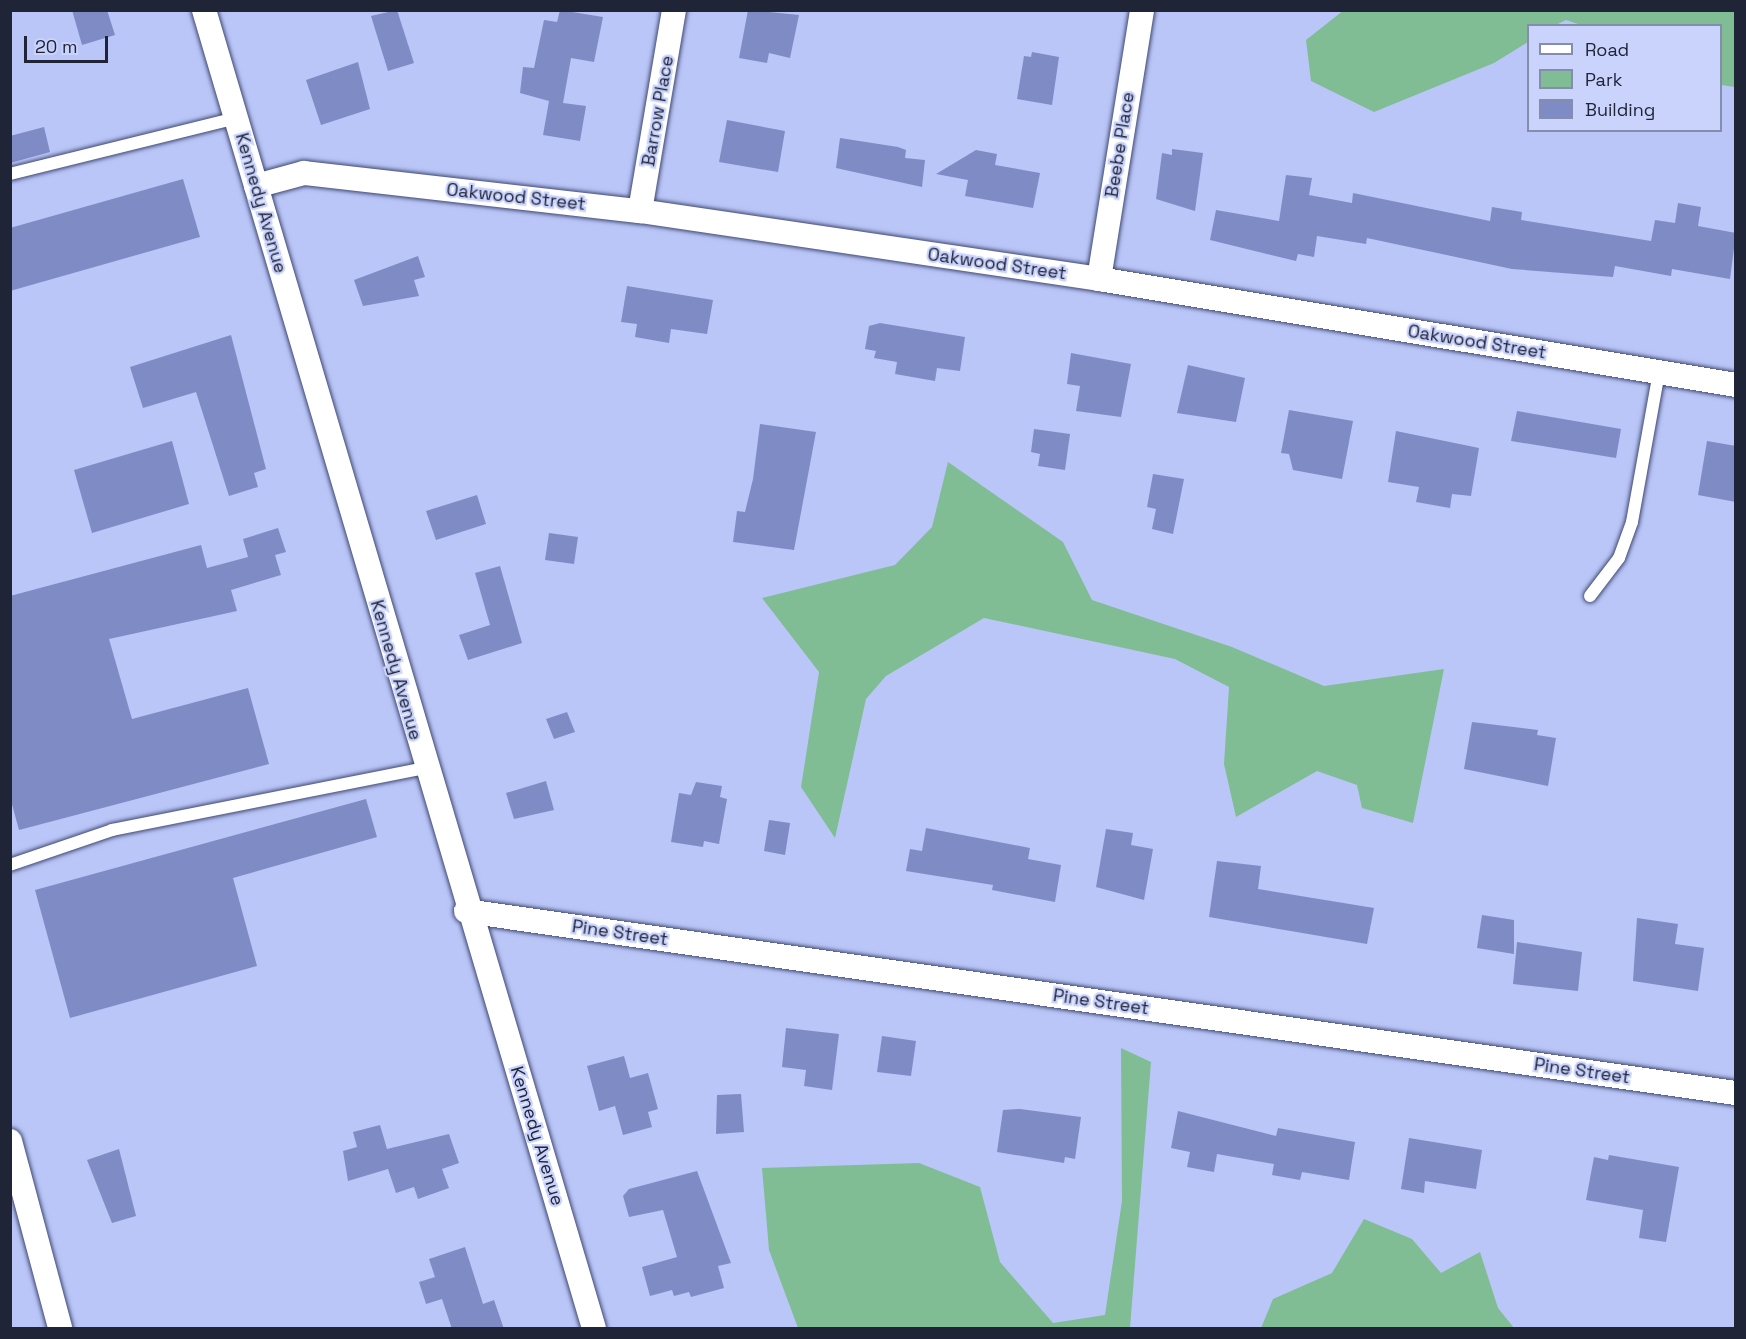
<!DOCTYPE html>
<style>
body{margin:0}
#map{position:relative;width:1746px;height:1339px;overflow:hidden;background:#bac6f8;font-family:"Space Grotesk",sans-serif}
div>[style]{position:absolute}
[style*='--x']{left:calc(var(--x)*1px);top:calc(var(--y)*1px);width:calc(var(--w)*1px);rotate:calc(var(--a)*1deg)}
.green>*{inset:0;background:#80bd94}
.building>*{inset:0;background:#7f8bc4}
.roads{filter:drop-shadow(0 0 2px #404973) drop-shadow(0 0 2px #404973)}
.service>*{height:12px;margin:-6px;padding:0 6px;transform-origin:6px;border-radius:6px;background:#fff}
.minor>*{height:24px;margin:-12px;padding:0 12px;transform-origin:12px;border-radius:12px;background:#fff}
span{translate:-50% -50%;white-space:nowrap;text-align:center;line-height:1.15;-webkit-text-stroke:4.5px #c9d3fc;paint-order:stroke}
.street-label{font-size:18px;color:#202437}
.frame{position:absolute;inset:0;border:12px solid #202437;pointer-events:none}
.legend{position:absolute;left:1527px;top:24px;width:195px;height:108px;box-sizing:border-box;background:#c9d3fc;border:2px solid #858dad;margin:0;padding:8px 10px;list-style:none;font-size:18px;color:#202437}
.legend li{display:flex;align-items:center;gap:12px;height:30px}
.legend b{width:30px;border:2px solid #858dad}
.scale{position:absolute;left:24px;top:36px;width:84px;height:27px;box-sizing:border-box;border:3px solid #202437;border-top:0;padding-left:8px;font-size:18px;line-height:21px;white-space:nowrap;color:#202437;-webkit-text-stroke:4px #c9d3fc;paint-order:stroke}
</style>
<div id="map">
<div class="green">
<i style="clip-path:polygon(1344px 10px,1735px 11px,1735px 87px,1721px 85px,1720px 26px,1584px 26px,1566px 20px,1556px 25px,1528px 26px,1528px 42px,1494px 63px,1374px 112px,1311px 81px,1306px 40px)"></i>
<i style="clip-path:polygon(948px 462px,1063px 542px,1092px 600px,1232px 647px,1324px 686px,1444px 669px,1413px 823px,1362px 808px,1357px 785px,1317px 771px,1236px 817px,1224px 764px,1229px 687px,1175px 659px,984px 618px,886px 676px,866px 699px,835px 838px,801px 787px,819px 672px,762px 598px,895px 565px,932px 527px)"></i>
<i style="clip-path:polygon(1121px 1048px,1151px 1062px,1130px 1328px,798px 1328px,769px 1250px,762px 1168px,919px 1163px,980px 1187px,1000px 1262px,1053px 1323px,1105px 1315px,1122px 1201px)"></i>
<i style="clip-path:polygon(1364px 1219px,1412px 1239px,1441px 1273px,1480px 1252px,1498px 1308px,1514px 1328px,1261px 1328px,1273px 1299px,1332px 1273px)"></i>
</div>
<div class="building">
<i style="clip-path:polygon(72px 10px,107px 10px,115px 35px,82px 45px)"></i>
<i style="clip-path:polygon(397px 10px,414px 63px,388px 71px,371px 16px)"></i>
<i style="clip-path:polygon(560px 10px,603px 17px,594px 62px,571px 58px,563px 103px,586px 106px,580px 141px,543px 135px,549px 101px,520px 93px,523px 67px,534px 68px,544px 20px,557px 22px)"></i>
<i style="clip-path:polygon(748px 10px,799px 15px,790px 58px,769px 53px,767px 63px,739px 58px)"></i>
<i style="clip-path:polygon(1032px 52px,1059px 57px,1052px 105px,1017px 99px,1024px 56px,1031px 57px)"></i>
<i style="clip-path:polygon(358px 62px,370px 109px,321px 125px,306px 80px)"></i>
<i style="clip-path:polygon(727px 120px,785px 131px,778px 172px,719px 162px)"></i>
<i style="clip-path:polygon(44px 127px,50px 152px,10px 163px,10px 136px)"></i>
<i style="clip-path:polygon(840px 138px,898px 147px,906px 150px,905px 158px,925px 160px,922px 187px,836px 168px)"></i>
<i style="clip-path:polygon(1172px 149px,1203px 153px,1195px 211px,1156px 199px,1162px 153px,1172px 155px)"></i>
<i style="clip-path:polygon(976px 150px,997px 154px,995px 165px,1040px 173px,1033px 208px,965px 196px,968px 180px,936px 174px)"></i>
<i style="clip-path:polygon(1286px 175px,1312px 178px,1309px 195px,1352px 203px,1353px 193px,1490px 221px,1492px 207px,1522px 212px,1521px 220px,1651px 241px,1655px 220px,1675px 223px,1678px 203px,1701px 207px,1698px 226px,1736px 233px,1730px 279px,1672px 269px,1671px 276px,1615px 266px,1613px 277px,1512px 269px,1367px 238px,1366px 244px,1317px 236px,1314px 257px,1298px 254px,1296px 261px,1210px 240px,1216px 210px,1279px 221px)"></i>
<i style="clip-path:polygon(183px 179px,200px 237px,10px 291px,10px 228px)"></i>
<i style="clip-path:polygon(418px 256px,425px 277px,414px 280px,419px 296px,363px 306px,354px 280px)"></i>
<i style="clip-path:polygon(627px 286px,713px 300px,707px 334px,671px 329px,669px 343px,635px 337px,637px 324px,621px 322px)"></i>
<i style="clip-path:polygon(880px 323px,965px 337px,960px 371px,937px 368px,935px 381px,895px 374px,897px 362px,874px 358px,876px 351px,865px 349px,869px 326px)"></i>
<i style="clip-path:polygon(231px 335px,266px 469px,254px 473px,258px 487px,229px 496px,196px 392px,143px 408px,130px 367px)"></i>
<i style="clip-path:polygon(1071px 353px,1131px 364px,1121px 417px,1076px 411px,1080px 386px,1067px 384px)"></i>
<i style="clip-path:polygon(1188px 365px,1245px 378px,1236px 422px,1177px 413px)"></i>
<i style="clip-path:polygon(1289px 410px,1353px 421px,1342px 479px,1293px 470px,1289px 454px,1281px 453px)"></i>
<i style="clip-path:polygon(1517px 411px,1621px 429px,1616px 458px,1511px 441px)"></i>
<i style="clip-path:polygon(760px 424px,816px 432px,794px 550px,733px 542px,737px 511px,745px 512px,753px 479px)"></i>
<i style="clip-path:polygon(1034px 429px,1070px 434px,1065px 470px,1038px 466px,1040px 454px,1031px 452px)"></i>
<i style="clip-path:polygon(1396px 431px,1479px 448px,1471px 496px,1452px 494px,1450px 508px,1416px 502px,1419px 487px,1388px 482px)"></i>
<i style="clip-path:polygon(172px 441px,189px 504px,92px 533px,74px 470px)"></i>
<i style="clip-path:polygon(1707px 441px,1736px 446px,1736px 502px,1698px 495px)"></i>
<i style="clip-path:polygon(1153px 474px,1184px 479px,1173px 534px,1152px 529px,1156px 509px,1147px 507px)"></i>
<i style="clip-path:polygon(477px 495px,486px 524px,436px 540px,426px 511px)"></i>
<i style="clip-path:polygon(278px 528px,286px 552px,275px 555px,281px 575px,231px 590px,237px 611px,109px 639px,132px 719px,248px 688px,269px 764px,19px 830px,10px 797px,10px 596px,201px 545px,207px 568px,248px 557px,243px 539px)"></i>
<i style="clip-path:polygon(549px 533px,578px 537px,574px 564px,545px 560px)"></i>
<i style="clip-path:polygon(500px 566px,522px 643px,468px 660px,459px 635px,490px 625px,475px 573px)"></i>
<i style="clip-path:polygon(567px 712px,575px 732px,554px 739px,546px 719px)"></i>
<i style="clip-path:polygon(1472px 722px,1538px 730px,1537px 735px,1556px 738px,1548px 786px,1464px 769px)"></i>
<i style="clip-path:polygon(546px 781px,554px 810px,514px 819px,506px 793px)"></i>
<i style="clip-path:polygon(696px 782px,722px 786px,720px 797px,727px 799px,719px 844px,704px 841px,703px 847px,671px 842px,679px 793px,691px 795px)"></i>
<i style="clip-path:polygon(366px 799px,377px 837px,233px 878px,257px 966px,70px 1018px,35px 890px)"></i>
<i style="clip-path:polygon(769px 820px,790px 823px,785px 855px,764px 851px)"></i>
<i style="clip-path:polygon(926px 828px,1030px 848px,1028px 859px,1061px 865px,1055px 902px,992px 890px,993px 885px,906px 871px,910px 849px,922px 851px)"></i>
<i style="clip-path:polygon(1106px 829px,1133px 833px,1131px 845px,1153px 849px,1144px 900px,1096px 887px)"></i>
<i style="clip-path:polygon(1217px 861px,1261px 866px,1258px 889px,1374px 908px,1367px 944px,1209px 917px)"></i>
<i style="clip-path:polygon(1482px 915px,1514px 920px,1514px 954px,1477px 948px)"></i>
<i style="clip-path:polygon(1637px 918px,1678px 924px,1675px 944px,1704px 948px,1698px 991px,1633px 981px)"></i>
<i style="clip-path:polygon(1517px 942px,1582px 952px,1578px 991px,1513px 984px)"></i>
<i style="clip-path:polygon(786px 1028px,839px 1034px,832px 1090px,804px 1086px,806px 1070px,782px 1067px)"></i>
<i style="clip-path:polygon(882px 1036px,916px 1041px,911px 1076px,877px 1072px)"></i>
<i style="clip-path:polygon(624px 1056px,630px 1078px,648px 1073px,658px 1109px,648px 1112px,652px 1127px,623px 1135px,615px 1106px,599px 1111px,587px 1066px)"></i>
<i style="clip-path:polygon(741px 1094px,744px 1132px,716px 1134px,717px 1095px)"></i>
<i style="clip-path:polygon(1020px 1109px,1081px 1117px,1075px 1159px,1065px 1157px,1064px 1163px,997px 1152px,1003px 1110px)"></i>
<i style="clip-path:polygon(1178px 1111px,1276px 1136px,1278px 1128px,1355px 1142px,1349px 1180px,1302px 1172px,1300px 1180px,1272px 1175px,1274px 1164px,1217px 1154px,1214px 1172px,1187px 1167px,1190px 1152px,1171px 1148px)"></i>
<i style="clip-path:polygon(380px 1125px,387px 1149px,449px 1134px,459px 1163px,442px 1169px,449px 1188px,418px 1199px,414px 1187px,396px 1193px,388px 1169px,348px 1181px,343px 1151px,357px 1147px,353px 1132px)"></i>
<i style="clip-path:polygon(1409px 1138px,1482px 1150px,1476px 1189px,1425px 1181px,1424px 1193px,1401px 1189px)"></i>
<i style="clip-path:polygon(119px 1149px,136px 1216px,112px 1223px,87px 1160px)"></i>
<i style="clip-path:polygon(1609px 1155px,1679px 1167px,1666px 1242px,1639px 1238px,1643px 1210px,1586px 1200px,1594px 1157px,1608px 1160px)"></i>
<i style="clip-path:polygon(697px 1171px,731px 1263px,718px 1266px,724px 1288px,691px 1297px,689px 1292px,674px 1296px,672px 1290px,650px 1296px,642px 1267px,677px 1257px,663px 1210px,629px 1217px,623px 1196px,629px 1189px)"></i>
<i style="clip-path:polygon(465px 1247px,483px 1304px,494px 1300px,504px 1329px,452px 1329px,442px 1299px,426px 1304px,419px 1282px,435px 1277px,429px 1259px)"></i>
</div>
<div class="roads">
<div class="service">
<i style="--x:10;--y:174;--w:233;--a:-13.9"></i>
<i style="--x:1590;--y:596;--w:48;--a:-52.7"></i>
<i style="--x:1619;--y:558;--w:38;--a:-70"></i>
<i style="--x:1632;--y:522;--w:152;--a:-79.8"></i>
<i style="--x:10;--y:865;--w:108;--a:-18.9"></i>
<i style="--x:112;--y:830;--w:319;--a:-11.2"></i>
</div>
<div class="minor">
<i style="--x:204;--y:10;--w:1374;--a:73.52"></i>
<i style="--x:256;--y:186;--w:50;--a:-15.2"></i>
<i style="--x:304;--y:173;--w:338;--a:6.5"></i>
<i style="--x:640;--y:211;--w:464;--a:8.4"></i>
<i style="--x:1099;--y:279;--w:646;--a:9.45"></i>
<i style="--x:640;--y:211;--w:204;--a:-80.4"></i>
<i style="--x:1099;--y:279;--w:272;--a:-80.9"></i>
<i style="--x:466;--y:911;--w:1283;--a:8.16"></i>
<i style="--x:10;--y:1141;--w:194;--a:75"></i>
</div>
</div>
<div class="street-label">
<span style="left:658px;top:111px;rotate:-80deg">Barrow Place</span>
<span style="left:1120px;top:145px;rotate:-81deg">Beebe Place</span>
<span style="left:516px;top:197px;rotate:6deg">Oakwood Street</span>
<span style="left:261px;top:203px;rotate:74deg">Kennedy Avenue</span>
<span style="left:997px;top:264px;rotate:8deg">Oakwood Street</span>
<span style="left:1477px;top:342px;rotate:9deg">Oakwood Street</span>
<span style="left:396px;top:670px;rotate:74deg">Kennedy Avenue</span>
<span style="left:620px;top:933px;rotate:8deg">Pine Street</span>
<span style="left:1101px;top:1002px;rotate:8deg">Pine Street</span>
<span style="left:1582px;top:1071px;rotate:8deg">Pine Street</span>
<span style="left:537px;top:1136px;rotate:73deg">Kennedy Avenue</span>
</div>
<div class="frame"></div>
<ul class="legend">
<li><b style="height:8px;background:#fff"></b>Road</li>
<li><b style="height:16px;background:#80bd94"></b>Park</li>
<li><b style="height:16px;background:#7f8bc4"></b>Building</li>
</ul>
<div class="scale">20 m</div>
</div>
